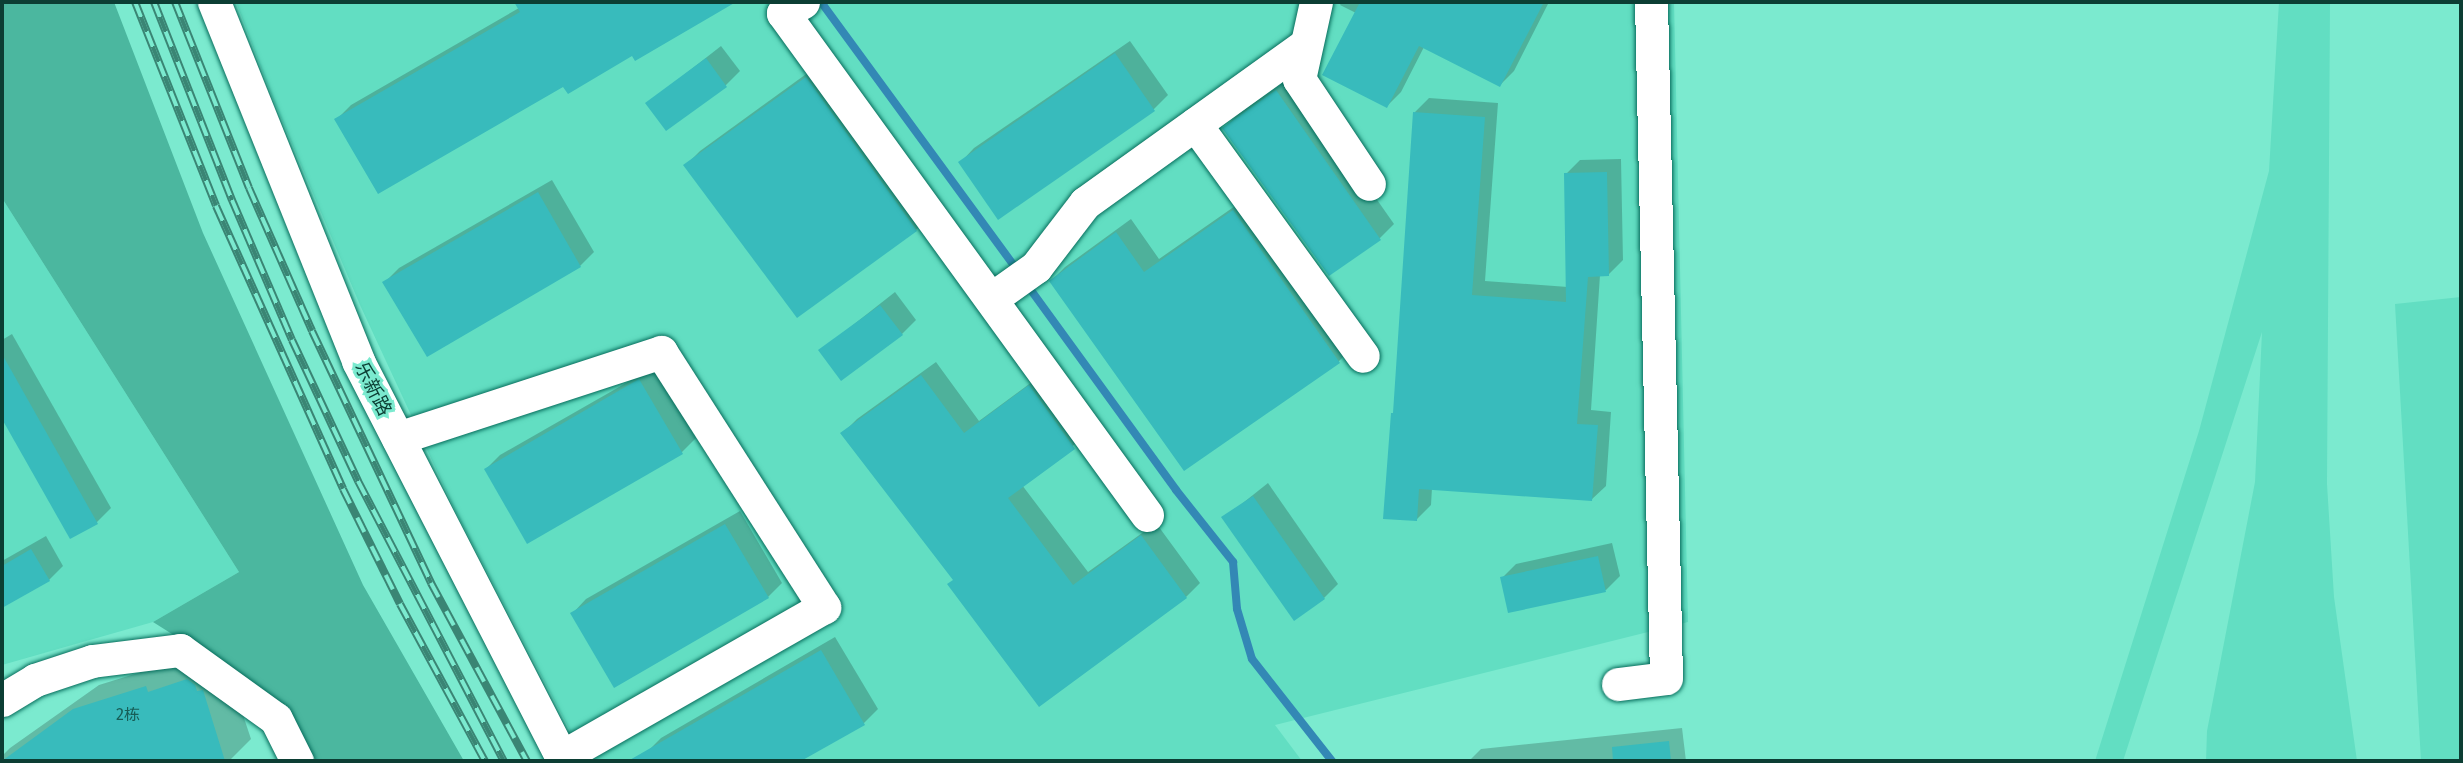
<!DOCTYPE html>
<meta charset="utf-8">
<style>
body{margin:0}
#map{position:relative;width:2463px;height:763px;overflow:hidden;background:#7beacf;font-family:"Fira Sans","Noto Sans SC",sans-serif}
div>[style]{position:absolute}
[style*='--x']{left:calc(var(--x)*1px);top:calc(var(--y)*1px);width:calc(var(--w)*1px);rotate:calc(var(--a)*1deg)}
.built>*{inset:0;background:#62dec2}
.forest>*{inset:0;background:#4bb79f}
.shadow>*{inset:0;background:#0003}
.stream>*{height:8px;margin:-4px;padding:0 4px;transform-origin:4px;border-radius:4px;background:#3388b5}
.building>*{inset:0;background:#38bbbc}
.roads{filter:drop-shadow(0 0 2px #076d5c) drop-shadow(0 0 2px #076d5c)}
.minor>*{height:33px;margin:-16.5px;padding:0 16.5px;transform-origin:16.5px;border-radius:16.5px;background:#fff}
.rail>*{height:8px;margin-top:-4px;transform-origin:0;background:repeating-linear-gradient(90deg,#7beacf 0 16px,#3a8574 0 32px);box-sizing:border-box;border-block:2px solid #3a8574}
span{translate:-50% -50%;white-space:nowrap;text-align:center;line-height:1.15;-webkit-text-stroke:6px #7beacf;paint-order:stroke}
.number-label{font-size:16px;color:#175d56}
.number-label span{-webkit-text-stroke-width:0}
.street-label{font-size:19px;color:#0c3e34}
.frame{position:absolute;inset:0;border:4px solid #0c3e34;pointer-events:none}
</style>
<div id="map">
<div class="built">
<i style="clip-path:polygon(236px 2px,1674px 2px,1688px 622px,1275px 725px,1302px 761px,586px 761px,456px 512px,360px 305px,272px 96px)"></i>
<i style="clip-path:polygon(2279px 2px,2330px 2px,2327px 484px,2334px 597px,2357px 761px,2206px 761px,2207px 731px,2255px 482px,2262px 332px,2123px 761px,2095px 761px,2199px 431px,2269px 171px)"></i>
<i style="clip-path:polygon(2px 198px,239px 572px,153px 622px,2px 665px)"></i>
<i style="clip-path:polygon(2461px 297px,2461px 761px,2421px 761px,2395px 304px)"></i>
</div>
<div class="forest">
<i style="clip-path:polygon(2px 2px,114px 2px,203px 233px,363px 585px,464px 761px,316px 761px,280px 702px,153px 622px,239px 572px,2px 198px)"></i>
</div>
<div class="shadow">
<i style="clip-path:polygon(516px 2px,733px 2px,635px 58px,633px 54px,564px 84px,337px 119px,351px 105px,519px 8px)"></i>
<i style="clip-path:polygon(1342px 2px,1549px 2px,1514px 71px,1500px 85px,1424px 47px,1401px 92px,1387px 106px,1356px 13px,1340px 5px)"></i>
<i style="clip-path:polygon(1130px 41px,1168px 95px,1154px 109px,999px 217px,960px 163px,974px 148px)"></i>
<i style="clip-path:polygon(721px 46px,740px 71px,726px 85px,667px 128px,648px 103px)"></i>
<i style="clip-path:polygon(820px 64px,930px 216px,916px 230px,798px 315px,686px 165px,700px 151px)"></i>
<i style="clip-path:polygon(1291px 77px,1394px 224px,1380px 238px,1329px 274px,1224px 128px,1238px 114px)"></i>
<i style="clip-path:polygon(1429px 98px,1498px 103px,1485px 281px,1568px 287px,1566px 174px,1580px 160px,1621px 159px,1623px 260px,1608px 275px,1600px 275px,1591px 410px,1611px 412px,1606px 486px,1591px 500px,1432px 488px,1431px 505px,1416px 520px,1395px 411px,1415px 112px)"></i>
<i style="clip-path:polygon(552px 180px,594px 252px,580px 266px,385px 282px,399px 268px)"></i>
<i style="clip-path:polygon(1248px 197px,1352px 348px,1338px 362px,1051px 281px,1065px 267px,1131px 219px,1159px 259px)"></i>
<i style="clip-path:polygon(895px 292px,916px 320px,902px 334px,820px 351px)"></i>
<i style="clip-path:polygon(12px 334px,111px 508px,97px 522px,71px 537px,2px 415px,2px 340px)"></i>
<i style="clip-path:polygon(936px 362px,979px 421px,1044px 373px,1088px 434px,1022px 485px,1088px 572px,1156px 523px,1200px 583px,1186px 597px,954px 579px,843px 433px,857px 419px)"></i>
<i style="clip-path:polygon(654px 367px,696px 438px,682px 452px,486px 469px,500px 455px)"></i>
<i style="clip-path:polygon(1268px 483px,1338px 584px,1324px 598px,1224px 518px)"></i>
<i style="clip-path:polygon(740px 511px,782px 583px,768px 597px,572px 614px,586px 599px)"></i>
<i style="clip-path:polygon(46px 536px,63px 566px,49px 580px,2px 606px,2px 561px)"></i>
<i style="clip-path:polygon(1612px 543px,1620px 576px,1606px 590px,1502px 578px,1516px 564px)"></i>
<i style="clip-path:polygon(835px 637px,878px 709px,864px 723px,798px 761px,653px 761px,647px 752px,661px 738px)"></i>
<i style="clip-path:polygon(213px 656px,227px 667px,251px 739px,229px 761px,2px 761px,2px 756px,10px 748px,99px 685px,170px 663px,172px 668px)"></i>
<i style="clip-path:polygon(1682px 728px,1686px 761px,1469px 761px,1481px 749px)"></i>
</div>
<div class="stream">
<i style="--x:821;--y:2;--w:333;--a:53.8"></i>
<i style="--x:1025;--y:282;--w:257;--a:54"></i>
<i style="--x:1176;--y:490;--w:92;--a:51.6"></i>
<i style="--x:1233;--y:562;--w:47;--a:85.1"></i>
<i style="--x:1237;--y:609;--w:52;--a:73.3"></i>
<i style="--x:1252;--y:659;--w:130;--a:51.9"></i>
</div>
<div class="building">
<i style="clip-path:polygon(514px 2px,736px 2px,635px 61px,632px 56px,568px 94px,563px 87px,378px 194px,334px 119px,520px 12px)"></i>
<i style="clip-path:polygon(1360px 2px,1544px 2px,1500px 87px,1419px 46px,1387px 108px,1322px 75px)"></i>
<i style="clip-path:polygon(1115px 53px,1155px 111px,998px 220px,958px 162px)"></i>
<i style="clip-path:polygon(706px 58px,727px 87px,666px 131px,645px 103px)"></i>
<i style="clip-path:polygon(806px 77px,917px 231px,797px 318px,683px 165px)"></i>
<i style="clip-path:polygon(1276px 90px,1381px 240px,1329px 276px,1222px 128px)"></i>
<i style="clip-path:polygon(1413px 112px,1485px 117px,1472px 295px,1566px 302px,1564px 173px,1607px 172px,1609px 276px,1588px 277px,1577px 424px,1598px 425px,1592px 501px,1419px 489px,1417px 521px,1383px 519px,1391px 413px,1393px 413px)"></i>
<i style="clip-path:polygon(538px 192px,581px 267px,427px 357px,382px 282px)"></i>
<i style="clip-path:polygon(1233px 210px,1340px 363px,1184px 471px,1049px 281px,1116px 232px,1144px 272px)"></i>
<i style="clip-path:polygon(880px 305px,903px 335px,841px 381px,818px 350px)"></i>
<i style="clip-path:polygon(2px 354px,98px 524px,70px 539px,2px 419px)"></i>
<i style="clip-path:polygon(921px 375px,964px 433px,1029px 385px,1075px 449px,1008px 498px,1073px 585px,1141px 535px,1187px 598px,1039px 707px,947px 584px,953px 580px,840px 433px)"></i>
<i style="clip-path:polygon(639px 379px,683px 454px,527px 544px,484px 469px)"></i>
<i style="clip-path:polygon(1253px 496px,1325px 599px,1294px 621px,1221px 517px)"></i>
<i style="clip-path:polygon(725px 524px,769px 598px,614px 688px,570px 613px)"></i>
<i style="clip-path:polygon(31px 549px,50px 581px,2px 608px,2px 566px)"></i>
<i style="clip-path:polygon(1598px 556px,1606px 592px,1508px 613px,1500px 577px)"></i>
<i style="clip-path:polygon(821px 650px,865px 725px,801px 761px,628px 761px)"></i>
<i style="clip-path:polygon(187px 679px,195px 685px,197px 691px,203px 690px,225px 761px,2px 761px,73px 709px,146px 686px,148px 692px)"></i>
<i style="clip-path:polygon(1669px 741px,1671px 761px,1613px 761px,1612px 747px)"></i>
</div>
<div class="roads">
<div class="minor">
<i style="--x:214;--y:2;--w:387;--a:68.1"></i>
<i style="--x:358;--y:361;--w:450;--a:62.8"></i>
<i style="--x:803;--y:2;--w:23;--a:151"></i>
<i style="--x:783;--y:13;--w:620;--a:54.05"></i>
<i style="--x:1316;--y:2;--w:79;--a:102.4"></i>
<i style="--x:1299;--y:79;--w:126;--a:56.3"></i>
<i style="--x:1195;--y:124;--w:286;--a:54.1"></i>
<i style="--x:991;--y:299;--w:55;--a:-35.4"></i>
<i style="--x:1036;--y:267;--w:81;--a:-52.6"></i>
<i style="--x:1085;--y:203;--w:272;--a:-35.7"></i>
<i style="--x:398;--y:438;--w:277;--a:-18.1"></i>
<i style="--x:661;--y:352;--w:303;--a:57.4"></i>
<i style="--x:824;--y:607;--w:303;--a:150.3"></i>
<i style="--x:1618;--y:684;--w:48;--a:-7.1"></i>
<i style="--x:1666;--y:678;--w:676;--a:-91.27"></i>
<i style="--x:2;--y:700;--w:39;--a:-31"></i>
<i style="--x:35;--y:680;--w:60;--a:-18.4"></i>
<i style="--x:92;--y:661;--w:89;--a:-7.1"></i>
<i style="--x:180;--y:650;--w:118;--a:35.7"></i>
<i style="--x:276;--y:719;--w:47;--a:63.4"></i>
</div>
</div>
<div class="rail">
<i style="--x:135;--y:2;--w:219;--a:68.3"></i>
<i style="--x:216;--y:206;--w:310;--a:65.8"></i>
<i style="--x:343;--y:489;--w:128;--a:63.6"></i>
<i style="--x:400;--y:604;--w:179;--a:61.6"></i>
<i style="--x:154;--y:2;--w:213;--a:68.5"></i>
<i style="--x:232;--y:200;--w:152;--a:66.8"></i>
<i style="--x:292;--y:340;--w:156;--a:64.9"></i>
<i style="--x:358;--y:481;--w:316;--a:62.5"></i>
<i style="--x:175;--y:2;--w:200;--a:68.3"></i>
<i style="--x:249;--y:188;--w:156;--a:66.2"></i>
<i style="--x:312;--y:331;--w:279;--a:64.7"></i>
<i style="--x:431;--y:583;--w:202;--a:61.7"></i>
</div>
<div class="number-label">
<span style="left:128px;top:715px">2栋</span>
</div>
<div class="street-label">
<span style="left:373px;top:389px;rotate:63deg">乐新路</span>
</div>
<div class="frame"></div>
</div>
